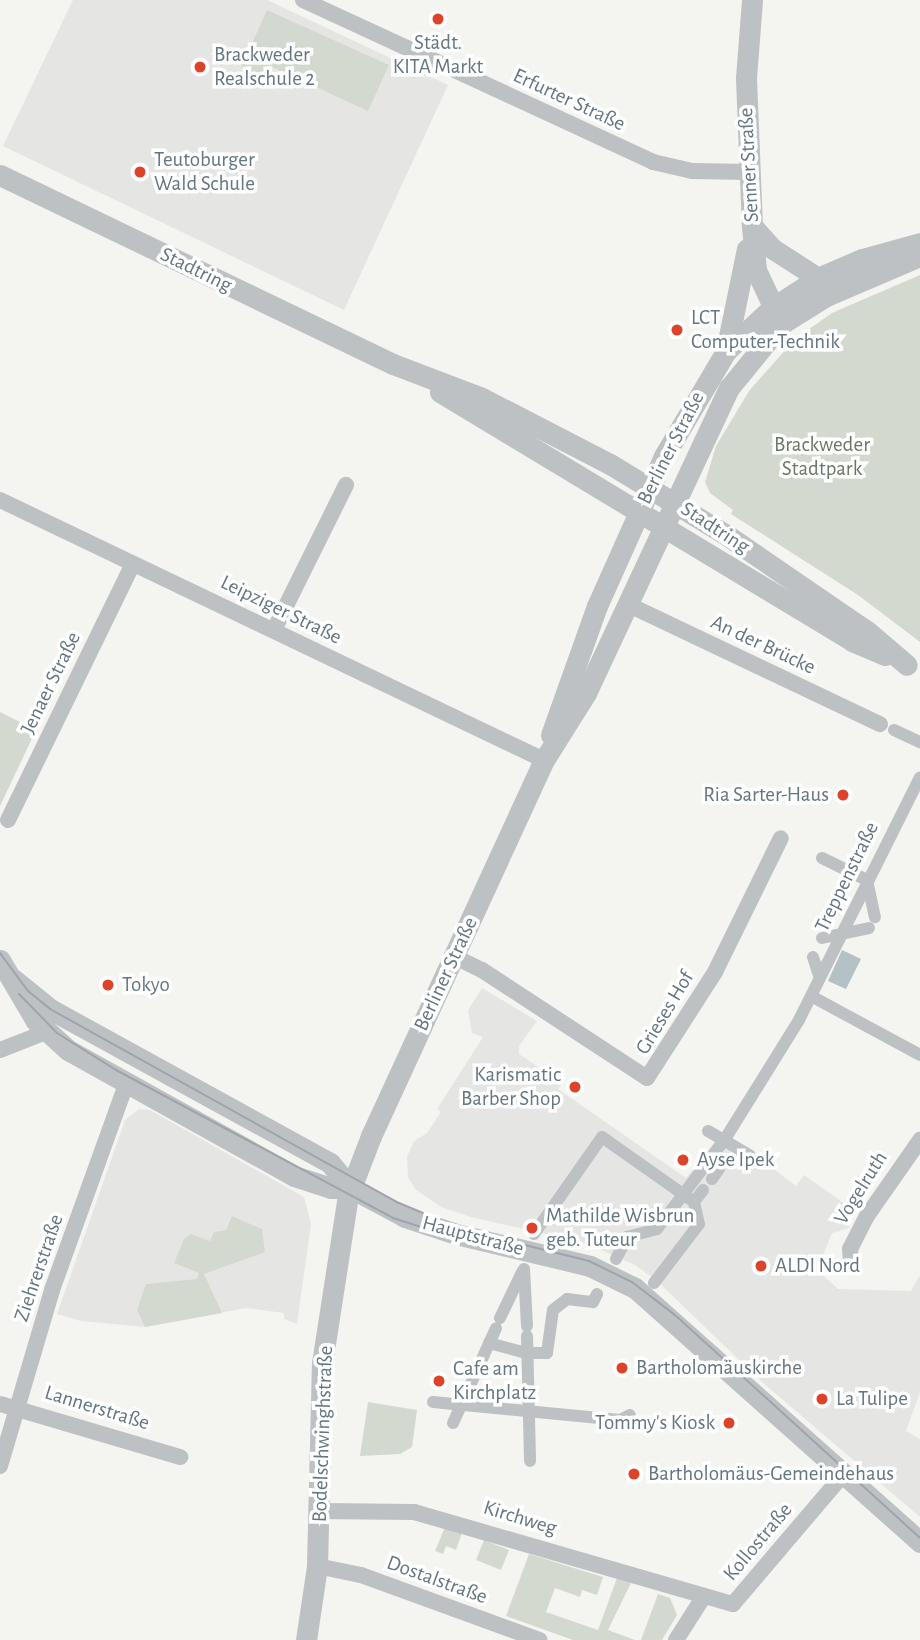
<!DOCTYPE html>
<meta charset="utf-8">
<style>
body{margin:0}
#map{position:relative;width:920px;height:1640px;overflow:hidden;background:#f4f4f0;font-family:"Alegreya Sans",sans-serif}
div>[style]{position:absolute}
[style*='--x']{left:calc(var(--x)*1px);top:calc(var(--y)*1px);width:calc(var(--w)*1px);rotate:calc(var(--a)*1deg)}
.built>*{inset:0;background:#e5e6e4}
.green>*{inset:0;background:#d4d9d0}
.water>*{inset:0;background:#b4c2c5}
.pedestrian>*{height:12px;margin:-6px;padding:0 6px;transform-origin:6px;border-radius:6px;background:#bdc1c4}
.minor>*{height:16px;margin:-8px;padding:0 8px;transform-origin:8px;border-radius:8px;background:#bdc1c4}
.tertiary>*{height:21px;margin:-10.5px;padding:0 10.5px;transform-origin:10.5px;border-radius:10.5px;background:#bdc1c4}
.tram>*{height:2px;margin:-1px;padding:0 1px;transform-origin:1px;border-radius:1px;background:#9ea5aa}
.dots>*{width:19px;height:19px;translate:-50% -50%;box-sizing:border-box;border:4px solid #fff;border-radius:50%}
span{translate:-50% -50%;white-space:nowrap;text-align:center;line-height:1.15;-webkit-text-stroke:7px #fff;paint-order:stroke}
.poi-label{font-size:21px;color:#647681}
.left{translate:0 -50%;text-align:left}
.right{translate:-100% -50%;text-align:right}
.street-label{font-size:21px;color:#647681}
.park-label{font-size:21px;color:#697863}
</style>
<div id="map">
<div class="built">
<i style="clip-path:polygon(73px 0,267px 0,448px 85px,344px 310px,3px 146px)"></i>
<i style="clip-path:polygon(482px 988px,537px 1021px,519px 1046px,519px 1054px,562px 1083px,558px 1089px,686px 1178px,717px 1139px,751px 1152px,796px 1186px,804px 1175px,848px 1206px,849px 1228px,832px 1233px,821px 1260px,824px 1276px,838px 1289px,911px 1291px,920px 1275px,920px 1392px,906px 1431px,920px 1439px,920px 1517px,762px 1382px,657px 1281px,635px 1265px,588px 1244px,471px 1217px,441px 1207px,415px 1189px,408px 1177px,407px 1157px,414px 1141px,427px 1133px,441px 1112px,437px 1109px,483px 1037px,472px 1033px,468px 1010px)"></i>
<i style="clip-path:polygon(139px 1109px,150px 1110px,304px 1197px,311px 1224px,297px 1324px,284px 1319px,284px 1313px,246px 1308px,145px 1327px,81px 1321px,57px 1314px,125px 1120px)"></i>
</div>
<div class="green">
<i style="clip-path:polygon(267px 10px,389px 65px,368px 111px,270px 66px,263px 78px,241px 68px)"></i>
<i style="clip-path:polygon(920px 275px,920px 642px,858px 595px,731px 514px,733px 510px,710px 493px,705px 482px,716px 446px,749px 391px,795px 339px,832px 313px)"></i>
<i style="clip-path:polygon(0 712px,36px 730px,0 806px)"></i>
<i style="clip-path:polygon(232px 1216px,262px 1229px,265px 1252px,204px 1274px,222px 1313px,145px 1327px,137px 1310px,146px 1284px,197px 1279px,199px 1273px,174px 1263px,184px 1239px,191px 1234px,210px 1241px,214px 1232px,226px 1230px)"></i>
<i style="clip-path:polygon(368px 1402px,417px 1410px,412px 1447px,400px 1454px,360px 1456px)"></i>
<i style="clip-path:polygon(445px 1527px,462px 1533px,456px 1550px,446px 1546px,443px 1554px,435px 1551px)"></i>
<i style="clip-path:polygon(484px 1540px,509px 1550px,501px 1570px,476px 1560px)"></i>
<i style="clip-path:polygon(529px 1554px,603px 1577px,597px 1595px,582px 1590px,580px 1597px,555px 1588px,546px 1612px,598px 1630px,617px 1578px,631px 1583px,608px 1630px,635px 1640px,573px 1640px,506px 1616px)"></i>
<i style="clip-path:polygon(658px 1594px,670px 1598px,677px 1615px,662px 1640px,641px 1640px)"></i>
</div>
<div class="water">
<i style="clip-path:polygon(842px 950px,861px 959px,846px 989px,828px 981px)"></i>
</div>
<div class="pedestrian">
<i style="--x:894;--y:730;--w:29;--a:25"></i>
<i style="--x:822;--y:858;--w:50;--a:26.1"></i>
<i style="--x:867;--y:880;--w:38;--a:78"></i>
<i style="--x:822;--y:938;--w:48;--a:-12"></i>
<i style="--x:813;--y:957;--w:22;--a:72"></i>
<i style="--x:811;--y:996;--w:124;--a:28.4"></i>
<i style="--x:708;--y:1131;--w:48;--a:30.3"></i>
<i style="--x:712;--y:1179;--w:12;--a:-55"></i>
<i style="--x:534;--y:1234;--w:118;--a:-55"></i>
<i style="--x:602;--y:1137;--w:113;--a:35.2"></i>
<i style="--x:616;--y:1259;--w:25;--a:-63"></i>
<i style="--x:627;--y:1237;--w:31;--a:-15"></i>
<i style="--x:657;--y:1229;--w:113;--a:-52.9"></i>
<i style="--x:725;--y:1139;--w:140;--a:-58.1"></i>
<i style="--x:799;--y:1020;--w:271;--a:-63.5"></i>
<i style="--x:524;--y:1269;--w:57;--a:87"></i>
<i style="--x:654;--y:1283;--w:74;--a:-52.7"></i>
<i style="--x:699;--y:1224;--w:23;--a:-103"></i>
<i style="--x:694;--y:1202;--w:15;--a:-53"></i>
<i style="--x:500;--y:1318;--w:51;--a:-64.4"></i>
<i style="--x:527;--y:1336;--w:125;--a:88.6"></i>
<i style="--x:489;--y:1343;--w:39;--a:15"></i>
<i style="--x:527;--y:1353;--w:20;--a:0"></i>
<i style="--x:547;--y:1353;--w:43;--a:-82.1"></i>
<i style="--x:553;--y:1310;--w:18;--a:-38"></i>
<i style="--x:567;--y:1299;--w:26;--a:7"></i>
<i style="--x:593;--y:1302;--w:9;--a:-63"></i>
<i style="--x:433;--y:1402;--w:188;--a:5.5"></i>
<i style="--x:620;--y:1420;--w:11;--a:-27"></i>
<i style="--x:453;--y:1423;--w:104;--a:-65.6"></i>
</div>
<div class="minor">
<i style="--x:303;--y:0;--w:386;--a:24.8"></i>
<i style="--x:653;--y:162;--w:40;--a:13"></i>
<i style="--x:692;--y:171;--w:56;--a:1"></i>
<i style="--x:0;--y:500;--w:603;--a:25.55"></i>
<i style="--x:627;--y:604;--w:280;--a:25.4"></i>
<i style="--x:274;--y:630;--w:162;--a:-63.6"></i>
<i style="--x:8;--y:820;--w:285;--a:-64"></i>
<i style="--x:455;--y:957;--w:30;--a:26"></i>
<i style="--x:482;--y:970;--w:197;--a:33.2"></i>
<i style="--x:647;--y:1078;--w:126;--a:-57.3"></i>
<i style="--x:715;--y:972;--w:149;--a:-63.8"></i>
<i style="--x:0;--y:1050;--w:49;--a:-21.4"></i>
<i style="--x:851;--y:1263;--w:14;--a:-94"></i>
<i style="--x:850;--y:1249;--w:37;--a:-63"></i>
<i style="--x:867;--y:1216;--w:93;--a:-55.1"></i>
<i style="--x:0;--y:1404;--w:188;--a:16.4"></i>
<i style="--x:0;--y:1466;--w:184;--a:-73.5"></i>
<i style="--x:52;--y:1290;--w:218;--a:-70.2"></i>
<i style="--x:319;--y:1511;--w:95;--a:0.6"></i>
<i style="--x:414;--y:1512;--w:332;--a:16.1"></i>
<i style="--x:733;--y:1604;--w:168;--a:-49.6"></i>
<i style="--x:317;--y:1566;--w:45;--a:11.6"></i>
<i style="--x:361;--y:1575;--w:190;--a:20"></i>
<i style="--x:676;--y:1640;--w:52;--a:-57.5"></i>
</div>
<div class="tertiary">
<i style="--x:752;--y:0;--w:78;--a:94.4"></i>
<i style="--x:746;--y:78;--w:148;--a:87.7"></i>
<i style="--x:752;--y:226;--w:44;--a:84.8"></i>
<i style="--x:756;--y:270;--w:54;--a:64.9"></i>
<i style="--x:0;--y:175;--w:436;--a:25.7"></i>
<i style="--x:393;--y:364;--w:95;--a:20.9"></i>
<i style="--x:482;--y:398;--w:144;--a:27.3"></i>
<i style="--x:610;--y:464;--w:138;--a:31.4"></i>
<i style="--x:728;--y:536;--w:168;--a:34.4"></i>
<i style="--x:867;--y:631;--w:52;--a:40.4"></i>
<i style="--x:752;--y:226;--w:31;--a:48"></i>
<i style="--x:773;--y:249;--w:54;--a:32.8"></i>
<i style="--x:726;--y:351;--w:104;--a:-78.4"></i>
<i style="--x:440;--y:392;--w:481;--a:31.1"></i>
<i style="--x:852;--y:641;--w:36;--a:23"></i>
<i style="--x:551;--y:735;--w:137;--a:-70.4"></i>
<i style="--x:597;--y:606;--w:164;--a:-65.9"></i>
<i style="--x:664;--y:456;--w:122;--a:-59.4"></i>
<i style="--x:726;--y:351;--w:63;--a:-43.1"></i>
<i style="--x:772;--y:308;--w:55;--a:-33.1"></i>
<i style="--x:818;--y:278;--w:48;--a:-23.4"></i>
<i style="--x:862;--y:259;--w:60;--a:-15.4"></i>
<i style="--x:0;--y:960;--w:71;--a:59.5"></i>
<i style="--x:36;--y:1021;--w:43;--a:42.2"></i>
<i style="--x:68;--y:1050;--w:259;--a:29.1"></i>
<i style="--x:294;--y:1176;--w:39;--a:18"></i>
<i style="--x:331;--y:1188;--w:20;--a:0"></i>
<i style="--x:13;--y:979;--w:48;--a:39"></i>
<i style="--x:50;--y:1009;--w:320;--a:28.8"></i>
<i style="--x:330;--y:1163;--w:33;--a:50"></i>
<i style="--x:351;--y:1188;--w:61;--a:28.2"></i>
<i style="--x:405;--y:1217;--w:54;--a:18.4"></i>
<i style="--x:456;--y:1234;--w:138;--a:13.4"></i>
<i style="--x:590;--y:1266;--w:50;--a:26.1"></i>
<i style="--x:635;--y:1288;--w:382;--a:41.7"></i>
<i style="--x:306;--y:1640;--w:75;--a:-81.5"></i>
<i style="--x:317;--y:1566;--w:203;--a:-88.6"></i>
<i style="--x:322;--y:1363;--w:169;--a:-81.2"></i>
<i style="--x:348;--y:1196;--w:64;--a:-69"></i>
<i style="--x:371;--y:1136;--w:414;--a:-65.3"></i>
<i style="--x:544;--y:760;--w:79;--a:-57.9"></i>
<i style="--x:586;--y:693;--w:337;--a:-64.9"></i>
<i style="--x:729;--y:388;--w:82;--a:-50.9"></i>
<i style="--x:781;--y:324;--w:53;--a:-31.9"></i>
<i style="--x:826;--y:296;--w:102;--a:-23.1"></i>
</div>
<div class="tram">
<i style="--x:0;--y:953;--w:47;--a:53.6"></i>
<i style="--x:28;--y:991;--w:28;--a:39"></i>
<i style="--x:50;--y:1009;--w:399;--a:29.1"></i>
<i style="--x:399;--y:1203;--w:70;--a:22.6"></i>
<i style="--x:464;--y:1230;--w:129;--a:13.9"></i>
<i style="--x:589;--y:1261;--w:48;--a:26"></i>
<i style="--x:632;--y:1282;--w:54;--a:37.5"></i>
<i style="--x:675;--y:1315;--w:331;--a:42.3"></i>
<i style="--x:19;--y:994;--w:54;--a:45.7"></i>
<i style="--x:57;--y:1033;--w:70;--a:32.1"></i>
<i style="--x:116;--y:1070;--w:314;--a:28.1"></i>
<i style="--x:393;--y:1218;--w:83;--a:17.6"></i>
</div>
<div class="dots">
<i style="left:438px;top:19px;background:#dd4328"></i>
<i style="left:200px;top:67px;background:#dd4328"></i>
<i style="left:140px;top:172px;background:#dd4328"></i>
<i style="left:677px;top:330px;background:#dd4328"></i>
<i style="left:843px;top:795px;background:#dd4328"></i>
<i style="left:108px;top:985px;background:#dd4328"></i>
<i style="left:575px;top:1087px;background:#dd4328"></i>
<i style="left:683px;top:1160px;background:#dd4328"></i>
<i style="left:532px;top:1228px;background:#dd4328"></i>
<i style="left:761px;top:1266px;background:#dd4328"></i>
<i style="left:622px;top:1368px;background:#dd4328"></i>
<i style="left:439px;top:1381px;background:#dd4328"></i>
<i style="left:822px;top:1399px;background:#dd4328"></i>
<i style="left:729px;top:1423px;background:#dd4328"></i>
<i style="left:634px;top:1474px;background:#dd4328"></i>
</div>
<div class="poi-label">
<span style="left:438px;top:55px">Städt.<br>KITA Markt</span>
<span class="left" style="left:214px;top:67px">Brackweder<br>Realschule 2</span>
<span class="left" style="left:154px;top:172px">Teutoburger<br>Wald Schule</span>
<span class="left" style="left:691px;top:330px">LCT<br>Computer-Technik</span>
<span class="right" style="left:829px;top:795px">Ria Sarter-Haus</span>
<span class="left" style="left:122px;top:985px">Tokyo</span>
<span class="right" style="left:561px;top:1087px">Karismatic<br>Barber Shop</span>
<span class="left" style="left:697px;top:1160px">Ayse Ipek</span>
<span class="left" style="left:546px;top:1228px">Mathilde Wisbrun<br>geb. Tuteur</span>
<span class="left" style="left:775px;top:1266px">ALDI Nord</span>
<span class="left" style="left:636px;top:1368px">Bartholomäuskirche</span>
<span class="left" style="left:453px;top:1381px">Cafe am<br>Kirchplatz</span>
<span class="left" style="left:836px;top:1399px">La Tulipe</span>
<span class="right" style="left:715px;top:1423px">Tommy's Kiosk</span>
<span class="left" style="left:648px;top:1474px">Bartholomäus-Gemeindehaus</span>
</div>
<div class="street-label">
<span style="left:569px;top:100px;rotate:25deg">Erfurter Straße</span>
<span style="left:749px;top:165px;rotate:-93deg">Senner Straße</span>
<span style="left:196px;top:270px;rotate:26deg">Stadtring</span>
<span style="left:671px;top:448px;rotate:-63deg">Berliner Straße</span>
<span style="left:715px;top:528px;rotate:33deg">Stadtring</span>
<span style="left:281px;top:610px;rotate:26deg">Leipziger Straße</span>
<span style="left:763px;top:645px;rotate:25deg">An der Brücke</span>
<span style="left:51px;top:683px;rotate:-64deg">Jenaer Straße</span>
<span style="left:847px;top:877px;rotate:-64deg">Treppenstraße</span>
<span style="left:446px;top:974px;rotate:-65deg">Berliner Straße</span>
<span style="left:665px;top:1013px;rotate:-59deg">Grieses Hof</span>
<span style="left:861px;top:1188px;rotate:-58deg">Vogelruth</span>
<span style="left:473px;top:1236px;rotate:15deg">Hauptstraße</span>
<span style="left:39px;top:1268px;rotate:-71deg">Ziehrerstraße</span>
<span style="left:97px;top:1408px;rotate:17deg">Lannerstraße</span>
<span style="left:323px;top:1434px;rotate:-88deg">Bodelschwinghstraße</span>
<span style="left:520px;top:1518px;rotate:17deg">Kirchweg</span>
<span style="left:758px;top:1542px;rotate:-50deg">Kollostraße</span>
<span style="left:437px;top:1580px;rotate:20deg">Dostalstraße</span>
</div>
<div class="park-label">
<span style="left:822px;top:457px">Brackweder<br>Stadtpark</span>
</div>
</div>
